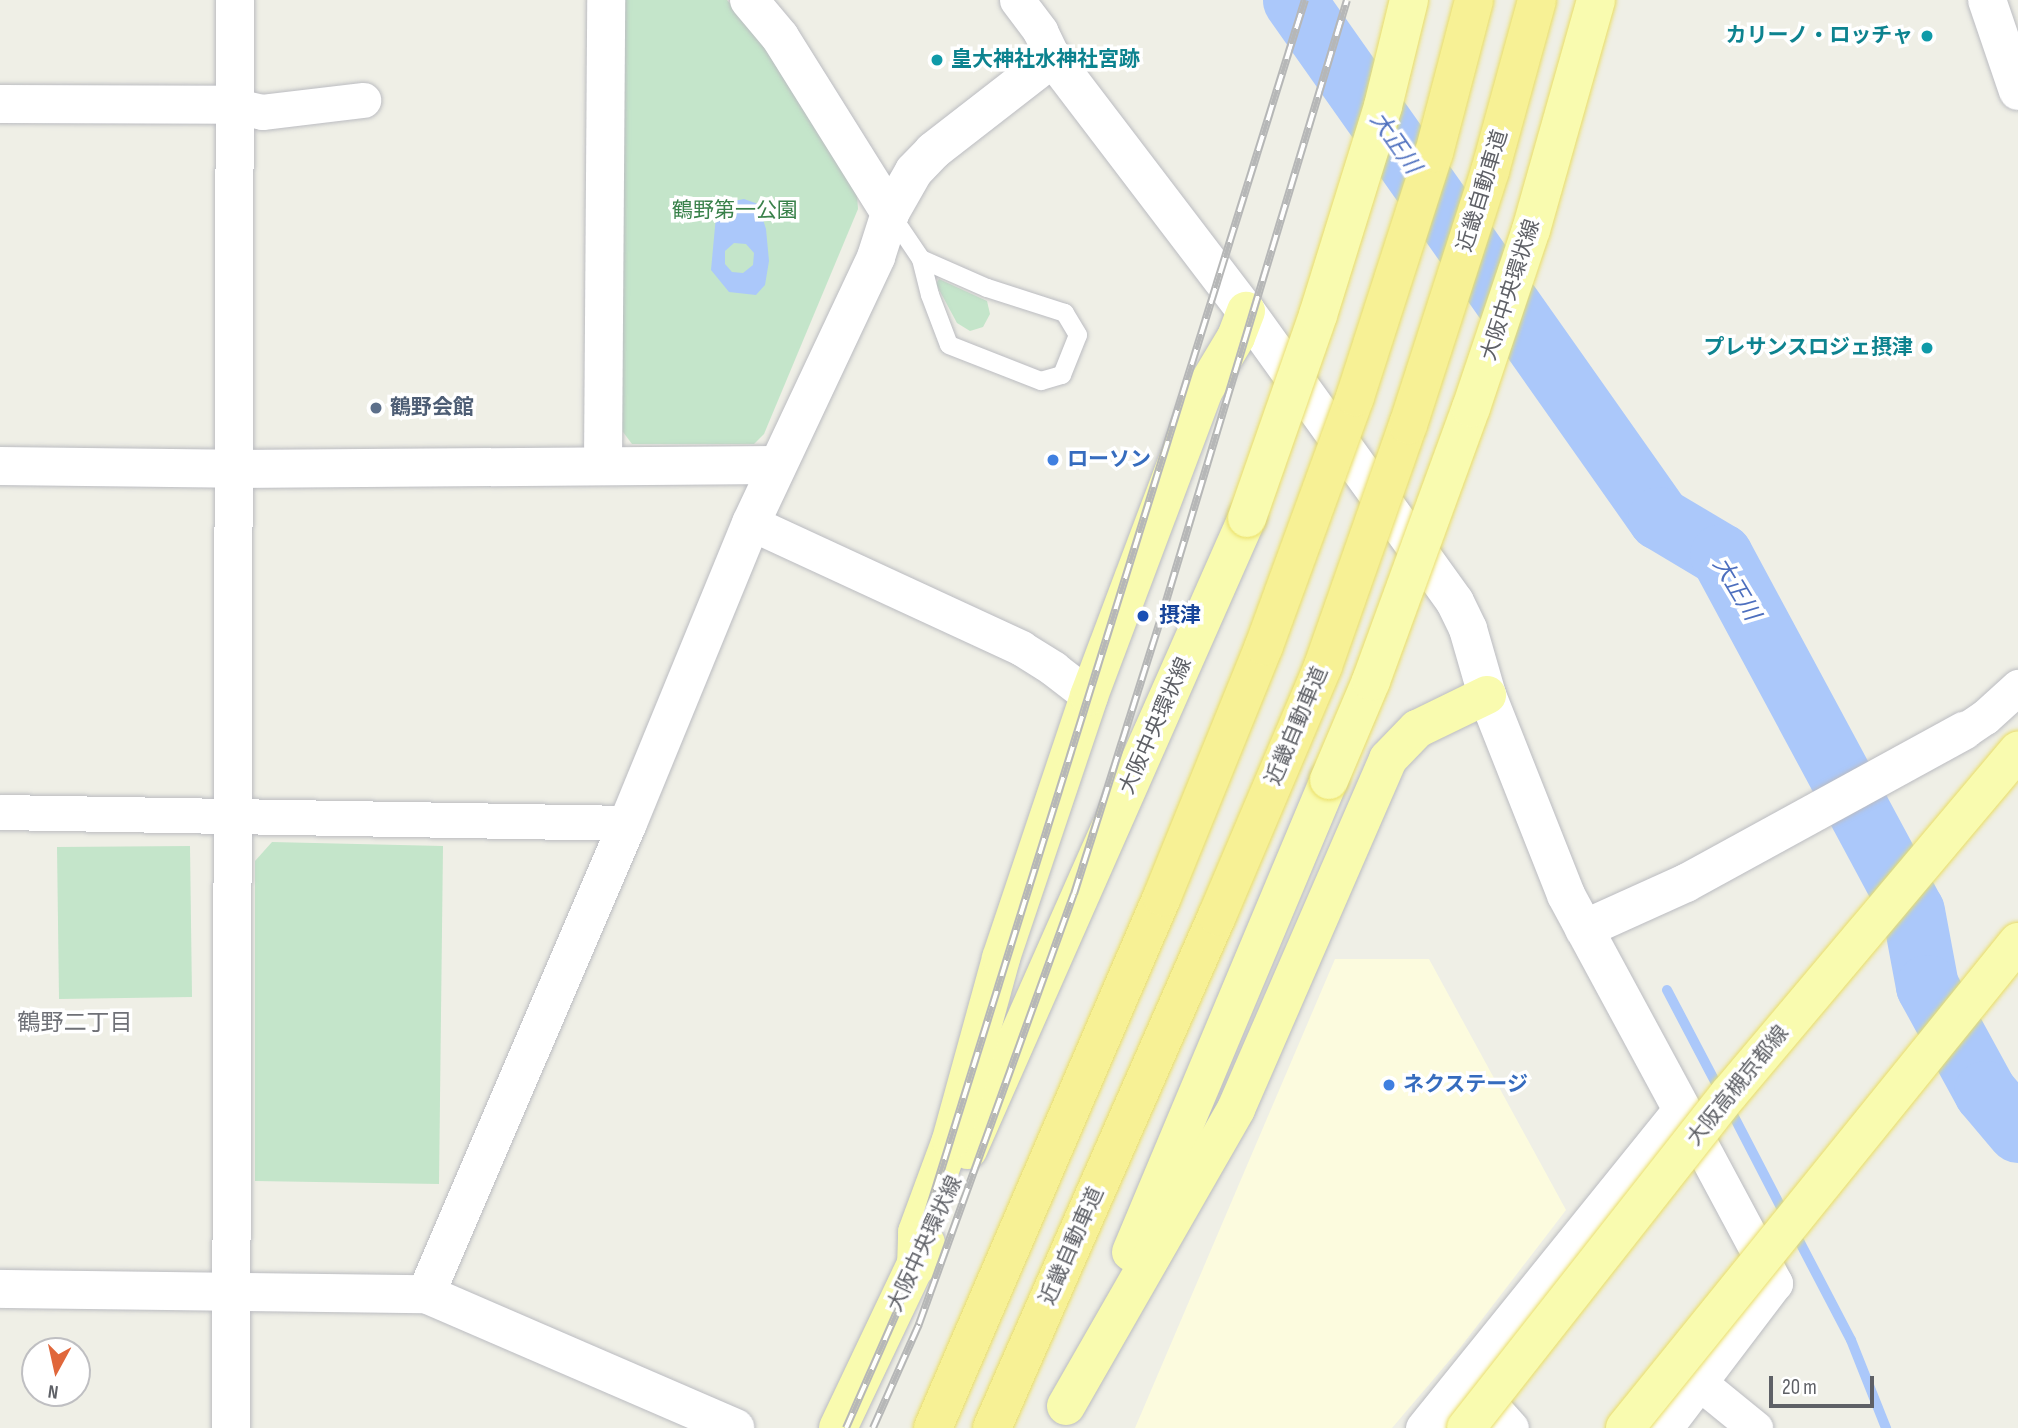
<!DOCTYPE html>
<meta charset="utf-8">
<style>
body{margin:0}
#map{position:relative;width:2018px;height:1428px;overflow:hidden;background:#efefe6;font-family:"Sofia Sans Condensed","Noto Sans JP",sans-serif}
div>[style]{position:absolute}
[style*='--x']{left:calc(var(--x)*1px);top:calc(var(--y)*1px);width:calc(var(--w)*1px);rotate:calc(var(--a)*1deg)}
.commercial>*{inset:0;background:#fcfbde}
.green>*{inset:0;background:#c4e5ca}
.water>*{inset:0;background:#abc8fa}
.stream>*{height:10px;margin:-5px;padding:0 5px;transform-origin:5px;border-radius:5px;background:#abc8fa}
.river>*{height:63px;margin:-31.5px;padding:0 31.5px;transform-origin:31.5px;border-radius:31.5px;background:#abc8fa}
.roads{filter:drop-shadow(0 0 2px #bbbcc1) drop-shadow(0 0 2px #bbbcc1)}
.service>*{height:18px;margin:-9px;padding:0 9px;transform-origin:9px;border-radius:9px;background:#fff}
.minor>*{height:35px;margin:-17.5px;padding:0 17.5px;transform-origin:17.5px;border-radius:17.5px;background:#fff}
.tertiary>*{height:38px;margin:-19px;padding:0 19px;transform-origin:19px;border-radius:19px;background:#fff}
.primary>*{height:38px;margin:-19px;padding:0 19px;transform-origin:19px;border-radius:19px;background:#f9fbaf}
.rail>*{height:8px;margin-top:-4px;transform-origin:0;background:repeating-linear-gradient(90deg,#fff 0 16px,#b6b7b7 0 32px);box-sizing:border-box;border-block:2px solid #b6b7b7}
.bridges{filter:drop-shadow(0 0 2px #eade64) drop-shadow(0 0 2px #eade64)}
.primary-bridge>*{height:38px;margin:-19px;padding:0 19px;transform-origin:19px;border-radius:19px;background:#f9fbaf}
.motorway-bridge>*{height:38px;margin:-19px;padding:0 19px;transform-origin:19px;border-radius:19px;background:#f7f195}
.dots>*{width:19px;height:19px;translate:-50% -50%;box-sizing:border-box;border:4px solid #fff;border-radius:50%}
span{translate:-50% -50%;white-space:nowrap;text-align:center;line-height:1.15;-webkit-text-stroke:7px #fff;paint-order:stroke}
.culture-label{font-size:21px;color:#0d838f;font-weight:700}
.right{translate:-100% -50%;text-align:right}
.left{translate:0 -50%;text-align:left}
.street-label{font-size:21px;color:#5e6066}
.park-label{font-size:21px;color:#39814a}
.service-label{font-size:21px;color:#4e5e75;font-weight:700}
.shop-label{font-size:21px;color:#366cbe;font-weight:700}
.transit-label{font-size:21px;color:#164399;font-weight:700}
.water-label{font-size:23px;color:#4d6fbe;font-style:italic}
.neighbourhood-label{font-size:23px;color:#6f7177}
.north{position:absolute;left:21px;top:1337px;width:70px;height:70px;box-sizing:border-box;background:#fff;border:2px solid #bfbfc2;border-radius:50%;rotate:188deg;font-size:19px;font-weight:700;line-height:28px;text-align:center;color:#5e6066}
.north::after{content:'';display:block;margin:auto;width:24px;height:32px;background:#e0673b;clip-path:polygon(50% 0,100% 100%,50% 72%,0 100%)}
.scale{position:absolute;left:1769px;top:1376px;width:105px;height:32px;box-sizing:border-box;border:4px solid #5e6066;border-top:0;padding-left:9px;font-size:21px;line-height:24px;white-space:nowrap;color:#5e6066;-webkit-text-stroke:5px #fff;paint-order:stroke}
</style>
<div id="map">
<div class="commercial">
<i style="clip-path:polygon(1335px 959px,1429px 959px,1566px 1210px,1460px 1348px,1392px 1428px,1135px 1428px)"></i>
</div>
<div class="green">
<i style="clip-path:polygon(623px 0,727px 0,766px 42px,857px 195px,858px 209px,764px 434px,754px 444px,632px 444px,620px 428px)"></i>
<i style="clip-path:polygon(939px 279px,987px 301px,990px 314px,983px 327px,970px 331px,957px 323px,936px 284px)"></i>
<i style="clip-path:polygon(272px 842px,443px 846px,439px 1184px,255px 1181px,255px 861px)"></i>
<i style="clip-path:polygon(190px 846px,192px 997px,59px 999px,57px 847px)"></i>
</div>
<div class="water">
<i style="clip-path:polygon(evenodd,744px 199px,758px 204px,766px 229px,769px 261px,765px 285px,756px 295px,729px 292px,711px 270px,716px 216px,728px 202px,744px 199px,734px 243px,746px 244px,754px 253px,753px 265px,743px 273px,732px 272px,725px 264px,725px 251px,734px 243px)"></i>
</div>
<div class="stream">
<i style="--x:1667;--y:990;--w:116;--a:62.3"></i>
<i style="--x:1729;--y:1107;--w:124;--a:62.6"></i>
<i style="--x:1794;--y:1231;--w:123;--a:62.4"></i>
<i style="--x:1851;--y:1340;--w:95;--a:68.3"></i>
</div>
<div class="river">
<i style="--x:1294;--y:0;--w:634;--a:54.83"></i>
<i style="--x:1659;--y:518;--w:72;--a:30.8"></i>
<i style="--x:1721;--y:555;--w:404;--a:61.7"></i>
<i style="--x:1913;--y:911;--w:76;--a:79.4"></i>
<i style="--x:1927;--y:986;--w:121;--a:61.3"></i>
<i style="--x:1985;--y:1092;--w:51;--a:49.8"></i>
</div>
<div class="roads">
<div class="service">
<i style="--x:890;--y:213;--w:55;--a:56"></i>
<i style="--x:921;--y:259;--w:37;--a:76"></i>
<i style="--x:930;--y:295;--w:53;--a:69.2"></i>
<i style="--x:949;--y:345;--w:99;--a:21.4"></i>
<i style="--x:1041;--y:381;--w:22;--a:-16"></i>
<i style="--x:1062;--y:375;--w:43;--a:-68.2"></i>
<i style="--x:1078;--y:335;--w:26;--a:-121"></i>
<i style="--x:1065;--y:313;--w:82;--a:-162.2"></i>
<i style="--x:987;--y:288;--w:72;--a:-156.3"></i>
</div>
<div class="minor">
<i style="--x:1017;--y:0;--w:39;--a:53"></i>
<i style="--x:1040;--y:31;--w:30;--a:64"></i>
<i style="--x:232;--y:105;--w:31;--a:13"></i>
<i style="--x:262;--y:112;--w:102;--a:-6.8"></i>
<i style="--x:751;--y:523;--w:298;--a:24.8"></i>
<i style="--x:1021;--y:648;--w:39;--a:32"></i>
<i style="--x:1054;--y:669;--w:44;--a:37.6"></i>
<i style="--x:1964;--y:731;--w:25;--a:-34"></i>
<i style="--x:1985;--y:717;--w:45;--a:-42.3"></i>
<i style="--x:0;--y:812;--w:628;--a:1"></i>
<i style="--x:1468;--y:1380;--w:64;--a:48.1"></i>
<i style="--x:1701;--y:1384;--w:70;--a:39.2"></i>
<i style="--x:1423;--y:1428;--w:411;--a:-51.1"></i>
<i style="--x:1681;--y:1108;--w:199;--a:61.8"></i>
<i style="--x:1775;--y:1283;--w:182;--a:127.2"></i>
</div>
<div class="tertiary">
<i style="--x:749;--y:0;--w:48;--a:50"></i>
<i style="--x:780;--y:37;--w:208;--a:58"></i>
<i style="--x:1987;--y:0;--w:96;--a:71.2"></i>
<i style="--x:0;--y:104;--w:232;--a:0.2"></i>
<i style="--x:603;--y:464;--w:464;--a:-89.6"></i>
<i style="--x:0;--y:466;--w:235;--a:0.7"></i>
<i style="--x:235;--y:469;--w:541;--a:-0.42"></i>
<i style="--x:1584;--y:929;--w:112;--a:-24.3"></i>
<i style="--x:1686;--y:883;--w:317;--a:-28.7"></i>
<i style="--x:0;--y:1289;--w:426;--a:0.7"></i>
<i style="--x:426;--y:1294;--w:337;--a:23.4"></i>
<i style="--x:426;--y:1294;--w:512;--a:-66.79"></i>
<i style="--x:628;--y:823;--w:324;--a:-67.7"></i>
<i style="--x:751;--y:523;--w:294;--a:-64.8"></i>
<i style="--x:876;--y:257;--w:46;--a:-72.3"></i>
<i style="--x:890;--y:213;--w:48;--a:-60.3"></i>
<i style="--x:914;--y:171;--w:28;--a:-46"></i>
<i style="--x:933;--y:151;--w:152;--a:-37.8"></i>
<i style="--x:1053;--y:58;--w:318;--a:52.7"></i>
<i style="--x:1246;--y:311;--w:358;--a:54.3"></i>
<i style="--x:1455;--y:602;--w:30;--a:64"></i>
<i style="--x:1468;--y:629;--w:69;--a:73.9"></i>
<i style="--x:1487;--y:695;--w:215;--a:68.4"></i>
<i style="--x:1566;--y:895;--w:242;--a:61.6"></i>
<i style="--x:231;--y:1428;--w:1428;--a:-89.84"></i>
</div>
<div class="primary">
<i style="--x:968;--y:1150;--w:691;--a:-66.18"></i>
<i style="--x:1131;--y:1252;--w:512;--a:-67.24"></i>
<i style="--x:916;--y:1267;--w:35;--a:-88"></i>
<i style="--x:917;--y:1232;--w:98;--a:-69.7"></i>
<i style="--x:951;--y:1140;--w:189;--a:-74.6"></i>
<i style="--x:1001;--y:958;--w:276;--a:-71.4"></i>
<i style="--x:1089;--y:696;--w:325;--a:-69.4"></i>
<i style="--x:1203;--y:392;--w:64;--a:-59"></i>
<i style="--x:1236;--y:337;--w:28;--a:-69"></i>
<i style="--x:1066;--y:1406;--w:342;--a:-60.2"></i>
<i style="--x:1236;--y:1109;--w:382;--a:-66.5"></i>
<i style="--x:1388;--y:759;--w:42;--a:-46"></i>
<i style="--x:1417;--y:729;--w:78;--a:-25.9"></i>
<i style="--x:838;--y:1428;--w:205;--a:-64.6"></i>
</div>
</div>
<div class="rail">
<i style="--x:846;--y:1428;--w:127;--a:-66.3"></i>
<i style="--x:897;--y:1312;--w:1374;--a:-72.73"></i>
<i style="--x:873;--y:1428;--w:114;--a:-66.1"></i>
<i style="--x:919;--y:1324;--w:457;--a:-70.2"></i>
<i style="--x:1074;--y:894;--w:289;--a:-72.5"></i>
<i style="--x:1161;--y:618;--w:645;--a:-73.25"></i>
</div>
<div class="bridges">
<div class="primary-bridge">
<i style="--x:1247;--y:518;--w:215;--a:-70.7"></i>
<i style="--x:1318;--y:315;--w:219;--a:-72.7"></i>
<i style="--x:1383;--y:106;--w:109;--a:-76.2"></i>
<i style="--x:1329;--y:780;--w:108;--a:-67"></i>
<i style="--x:1371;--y:681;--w:291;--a:-69.9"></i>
<i style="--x:1471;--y:408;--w:188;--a:-71.4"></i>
<i style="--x:1531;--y:230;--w:239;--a:-74.2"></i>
<i style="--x:1466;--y:1428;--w:425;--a:-51.8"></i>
<i style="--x:1729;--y:1094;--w:449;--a:-49.9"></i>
<i style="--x:1625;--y:1428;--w:625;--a:-51.04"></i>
</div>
<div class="motorway-bridge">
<i style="--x:933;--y:1428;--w:578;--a:-66.67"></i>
<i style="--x:1162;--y:897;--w:271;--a:-67.9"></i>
<i style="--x:1264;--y:646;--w:265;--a:-69.9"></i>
<i style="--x:1355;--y:397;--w:256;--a:-72.1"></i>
<i style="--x:1434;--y:153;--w:158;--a:-75.3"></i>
<i style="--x:992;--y:1428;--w:559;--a:-66.28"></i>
<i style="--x:1217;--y:916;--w:272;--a:-67"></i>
<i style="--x:1323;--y:666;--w:256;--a:-70.6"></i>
<i style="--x:1408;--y:425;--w:267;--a:-72.1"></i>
<i style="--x:1490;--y:171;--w:177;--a:-74.6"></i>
</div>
</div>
<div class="dots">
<i style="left:1927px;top:36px;background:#0f9aa8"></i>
<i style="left:937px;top:60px;background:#0f9aa8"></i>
<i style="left:1927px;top:348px;background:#0f9aa8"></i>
<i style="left:376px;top:408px;background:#5c6f8a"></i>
<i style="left:1053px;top:460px;background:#3f7fe0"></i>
<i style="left:1143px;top:616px;background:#1a4fb4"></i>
<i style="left:1389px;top:1085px;background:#3f7fe0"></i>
</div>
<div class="culture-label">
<span class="right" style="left:1913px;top:36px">カリーノ・ロッチャ</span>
<span class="left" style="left:951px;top:60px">皇大神社水神社宮跡</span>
<span class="right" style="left:1913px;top:348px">プレサンスロジェ摂津</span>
</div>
<div class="street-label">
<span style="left:1483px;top:191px;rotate:-73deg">近畿自動車道</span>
<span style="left:1511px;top:290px;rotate:-72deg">大阪中央環状線</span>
<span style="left:1156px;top:726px;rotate:-66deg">大阪中央環状線</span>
<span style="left:1297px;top:726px;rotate:-67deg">近畿自動車道</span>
<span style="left:1738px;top:1086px;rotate:-51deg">大阪高槻京都線</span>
<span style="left:925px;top:1244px;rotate:-65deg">大阪中央環状線</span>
<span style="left:1072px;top:1246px;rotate:-66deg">近畿自動車道</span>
</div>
<div class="park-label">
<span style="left:735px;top:211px">鶴野第一公園</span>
</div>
<div class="service-label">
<span class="left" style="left:390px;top:408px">鶴野会館</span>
</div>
<div class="shop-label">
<span class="left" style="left:1067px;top:460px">ローソン</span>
<span class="left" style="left:1403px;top:1085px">ネクステージ</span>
</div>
<div class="transit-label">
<span class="left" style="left:1159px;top:616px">摂津</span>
</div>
<div class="water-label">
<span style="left:1395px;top:143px;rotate:55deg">大正川</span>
<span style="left:1736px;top:589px;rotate:59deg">大正川</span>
</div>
<div class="neighbourhood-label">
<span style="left:75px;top:1023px">鶴野二丁目</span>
</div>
<div class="north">N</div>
<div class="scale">20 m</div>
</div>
